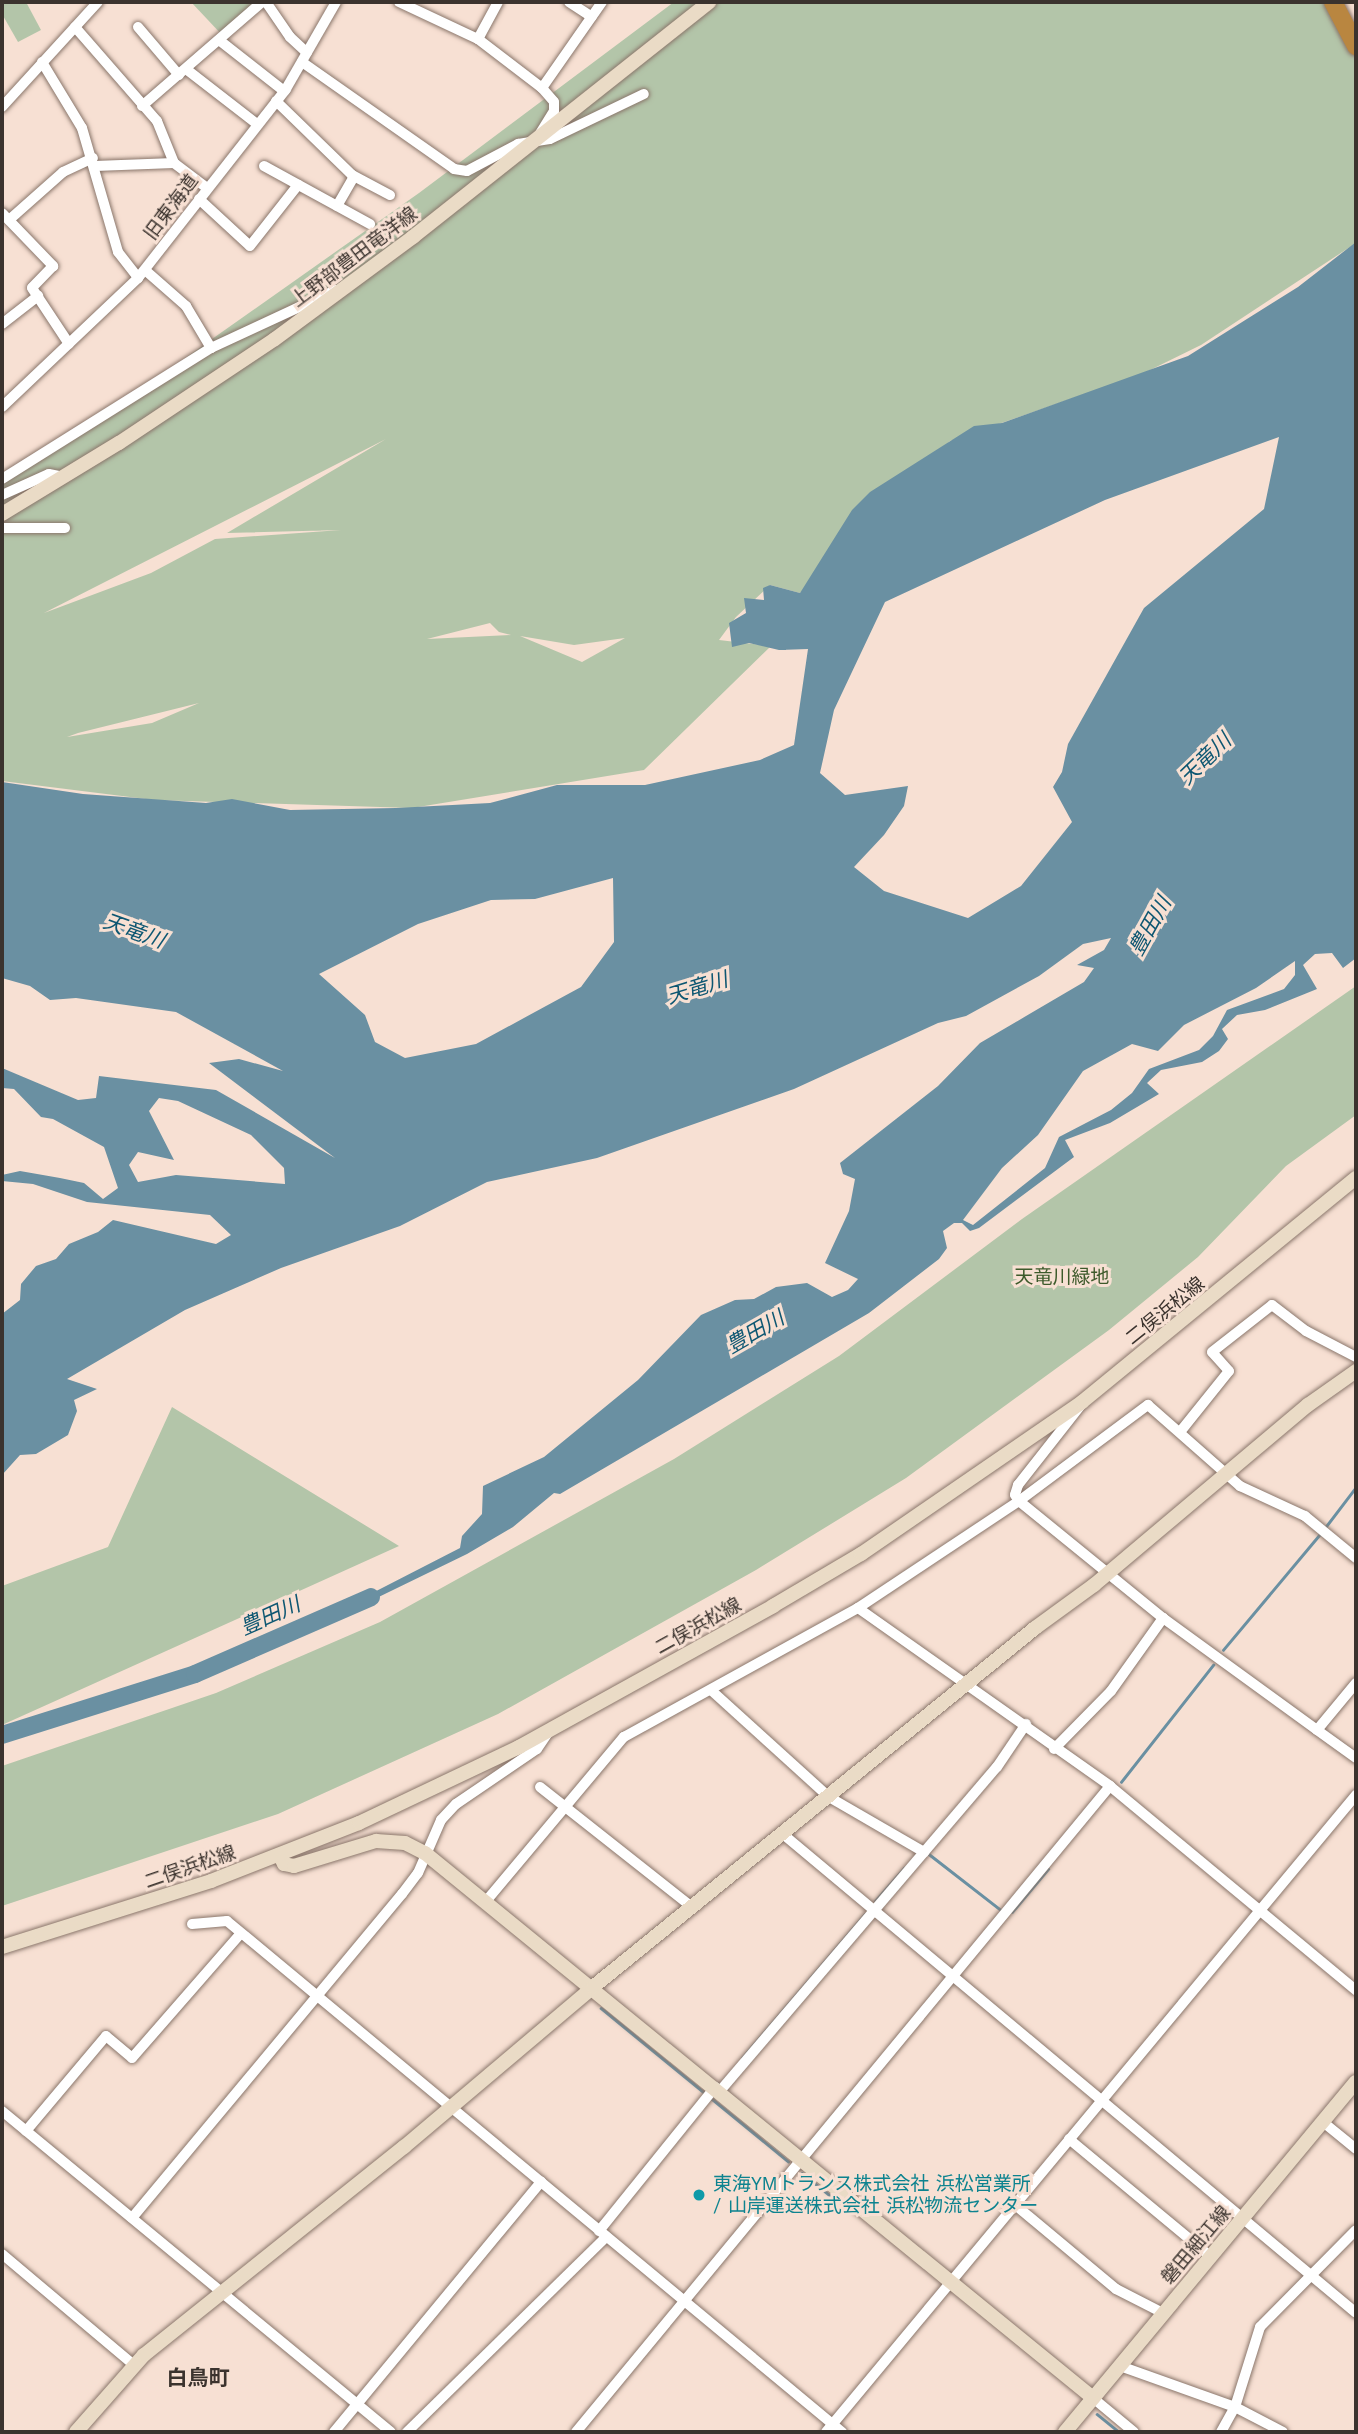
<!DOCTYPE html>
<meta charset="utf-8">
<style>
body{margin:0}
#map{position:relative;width:1358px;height:2434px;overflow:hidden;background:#f7e0d3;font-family:"Work Sans","Noto Sans JP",sans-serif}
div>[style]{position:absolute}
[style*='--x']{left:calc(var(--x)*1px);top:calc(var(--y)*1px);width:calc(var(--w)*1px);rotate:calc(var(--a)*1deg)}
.green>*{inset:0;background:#b3c5a9}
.water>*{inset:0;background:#6a90a2}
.stream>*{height:2.5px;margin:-1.25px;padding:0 1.25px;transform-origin:1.25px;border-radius:1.25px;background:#6a90a2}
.river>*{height:18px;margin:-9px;padding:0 9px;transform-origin:9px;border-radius:9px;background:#6a90a2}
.roads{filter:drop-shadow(0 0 2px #8a766b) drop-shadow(0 0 2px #8a766b)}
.street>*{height:10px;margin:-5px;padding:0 5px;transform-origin:5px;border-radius:5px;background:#fff}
.secondary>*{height:14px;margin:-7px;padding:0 7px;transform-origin:7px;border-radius:7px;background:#eadbc6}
.highway>*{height:18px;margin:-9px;padding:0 9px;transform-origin:9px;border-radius:9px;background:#b98640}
.dots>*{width:19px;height:19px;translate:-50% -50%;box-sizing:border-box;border:4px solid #f7e0d3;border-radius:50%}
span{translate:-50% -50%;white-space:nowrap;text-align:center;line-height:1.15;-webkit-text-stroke:6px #f7e0d3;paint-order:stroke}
.street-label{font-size:19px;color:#3b332e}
.park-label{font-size:19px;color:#3d5a2b}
.culture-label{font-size:19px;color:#0d838f}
.left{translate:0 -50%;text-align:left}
.water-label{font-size:21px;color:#0e5772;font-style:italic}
.neighbourhood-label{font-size:21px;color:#3b332e;font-weight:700}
.frame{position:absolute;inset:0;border:4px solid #3b332e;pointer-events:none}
</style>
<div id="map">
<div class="green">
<i style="clip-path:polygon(2px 2px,26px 2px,41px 30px,18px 42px,2px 14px)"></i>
<i style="clip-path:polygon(191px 2px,262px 2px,223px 36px)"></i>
<i style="clip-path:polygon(evenodd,674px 2px,1333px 2px,1356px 46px,1356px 243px,1201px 345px,1142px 374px,950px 441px,800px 593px,770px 585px,736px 617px,719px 640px,771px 646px,644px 770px,412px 808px,154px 800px,2px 781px,2px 481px,76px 435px,419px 193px,674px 2px,386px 439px,227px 533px,341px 530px,215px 539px,151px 573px,44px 613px,386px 439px,674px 2px,490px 623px,499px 632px,511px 635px,427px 639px,490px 623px,674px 2px,520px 636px,574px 645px,625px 638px,582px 662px,520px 636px,674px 2px,199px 703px,152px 723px,67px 737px,78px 733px,199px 703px)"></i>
<i style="clip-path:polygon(1356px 986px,1356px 1115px,1286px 1166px,1198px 1257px,1109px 1330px,906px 1478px,756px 1570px,498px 1714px,278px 1814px,2px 1906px,2px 1766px,216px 1693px,380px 1622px,674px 1459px,839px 1356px,1022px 1219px)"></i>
<i style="clip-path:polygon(172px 1407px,399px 1546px,2px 1725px,2px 1586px,108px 1547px)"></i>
</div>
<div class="water">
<i style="clip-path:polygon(evenodd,1356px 242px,1356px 958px,1343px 968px,1332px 953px,1315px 954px,1303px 965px,1317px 989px,1265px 1010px,1237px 1015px,1222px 1029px,1228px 1039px,1219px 1051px,1202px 1062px,1161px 1070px,1147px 1083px,1159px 1094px,1110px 1123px,1065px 1140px,1074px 1157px,979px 1228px,970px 1231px,962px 1223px,954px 1223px,943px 1231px,947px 1248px,939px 1259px,869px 1313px,560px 1494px,554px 1493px,513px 1527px,467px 1554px,354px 1609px,349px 1605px,460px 1548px,462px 1536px,482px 1514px,483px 1486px,544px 1457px,638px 1380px,701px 1315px,735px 1300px,754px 1299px,776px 1287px,807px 1283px,832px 1297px,848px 1290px,858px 1279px,825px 1263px,849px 1211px,855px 1179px,843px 1174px,840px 1163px,938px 1086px,980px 1043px,1084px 982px,1094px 968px,1077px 965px,1104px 950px,1111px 938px,1083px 944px,1039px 976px,966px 1016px,938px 1023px,794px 1089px,597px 1158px,487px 1182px,400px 1226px,281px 1268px,185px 1310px,67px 1379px,97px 1389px,74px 1400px,77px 1411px,68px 1435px,36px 1454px,20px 1455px,2px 1475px,2px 1314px,20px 1300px,21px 1284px,36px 1266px,56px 1259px,69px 1244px,98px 1232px,113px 1220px,216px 1244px,231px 1235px,210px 1215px,87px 1202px,33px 1184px,2px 1181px,2px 1175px,20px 1171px,60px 1178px,84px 1183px,103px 1199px,118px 1188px,104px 1147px,53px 1119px,41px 1117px,14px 1089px,2px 1088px,2px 1068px,78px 1100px,96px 1098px,99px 1076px,216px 1090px,335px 1158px,209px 1063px,239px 1059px,283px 1071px,176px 1012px,76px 998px,50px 1000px,30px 986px,2px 978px,2px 782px,83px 794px,206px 803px,232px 799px,290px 810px,396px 808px,490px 803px,557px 785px,645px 785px,760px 760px,794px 745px,808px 649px,779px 650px,749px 643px,732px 647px,729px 623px,746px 613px,744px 598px,764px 600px,763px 588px,770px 585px,800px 593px,852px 510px,870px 492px,974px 426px,1002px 423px,1188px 356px,1298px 287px,1356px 242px,1279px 437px,1264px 509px,1144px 608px,1068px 744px,1062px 772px,1053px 787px,1072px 822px,1021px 886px,968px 918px,884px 891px,854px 867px,884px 835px,904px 806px,908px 786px,845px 795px,820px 773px,834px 710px,885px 602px,1105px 500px,1279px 437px,1356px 242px,613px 878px,614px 942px,581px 987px,476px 1044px,405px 1058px,375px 1042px,365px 1015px,319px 974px,418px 924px,491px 900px,535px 899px,613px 878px,1356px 242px,1295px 961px,1295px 975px,1284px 989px,1227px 1010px,1213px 1036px,1199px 1050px,1149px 1069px,1132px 1093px,1111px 1110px,1059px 1137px,1045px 1168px,973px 1225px,963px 1220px,1002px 1168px,1038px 1135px,1083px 1071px,1132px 1044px,1158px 1051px,1184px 1025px,1256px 988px,1295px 961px,1356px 242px,159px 1098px,178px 1101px,251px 1135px,284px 1168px,285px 1184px,176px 1175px,138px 1182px,129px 1165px,138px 1152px,174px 1160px,149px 1111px,159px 1098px)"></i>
</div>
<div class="stream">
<i style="--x:1324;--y:1529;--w:53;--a:-52.7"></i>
<i style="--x:1223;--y:1650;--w:151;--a:-50.1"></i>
<i style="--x:1121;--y:1782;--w:149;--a:-51.8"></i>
<i style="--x:929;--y:1854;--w:91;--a:37.9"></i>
<i style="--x:875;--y:1901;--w:44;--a:-48.7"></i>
<i style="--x:1012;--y:1912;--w:56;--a:-50.1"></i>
<i style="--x:601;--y:2008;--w:242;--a:39.3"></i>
<i style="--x:742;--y:2058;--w:189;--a:-49.5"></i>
<i style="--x:802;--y:2173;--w:51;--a:38.7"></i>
<i style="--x:842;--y:2205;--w:4;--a:-45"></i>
<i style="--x:1097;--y:2414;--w:28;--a:39"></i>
</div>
<div class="river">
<i style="--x:2;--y:1735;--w:202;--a:-17.5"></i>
<i style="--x:195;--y:1674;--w:192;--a:-23.6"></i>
</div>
<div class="roads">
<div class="street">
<i style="--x:266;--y:2;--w:42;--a:55.6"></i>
<i style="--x:290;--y:37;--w:23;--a:43"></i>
<i style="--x:399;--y:2;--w:87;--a:25.1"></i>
<i style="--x:478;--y:39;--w:81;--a:37.4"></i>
<i style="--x:542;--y:88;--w:18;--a:49"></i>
<i style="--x:554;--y:102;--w:9;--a:90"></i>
<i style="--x:554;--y:111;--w:26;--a:122"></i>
<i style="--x:569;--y:2;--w:27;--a:33"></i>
<i style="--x:75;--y:27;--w:125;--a:48.9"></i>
<i style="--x:157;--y:121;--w:45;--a:68"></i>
<i style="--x:174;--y:163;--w:41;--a:37.1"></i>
<i style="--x:138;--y:27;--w:63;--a:49.5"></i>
<i style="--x:478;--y:39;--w:42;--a:-61.6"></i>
<i style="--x:219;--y:40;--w:83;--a:38.1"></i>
<i style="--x:42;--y:62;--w:77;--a:58.8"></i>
<i style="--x:82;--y:128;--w:129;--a:73.8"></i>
<i style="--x:118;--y:252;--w:33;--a:52"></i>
<i style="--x:302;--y:62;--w:186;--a:35.1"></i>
<i style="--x:454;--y:169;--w:13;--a:9"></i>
<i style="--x:467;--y:171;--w:58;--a:-27.9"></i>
<i style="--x:518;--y:144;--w:32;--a:-9"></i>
<i style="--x:550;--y:139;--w:104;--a:-25.6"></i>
<i style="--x:186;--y:69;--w:90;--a:37.8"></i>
<i style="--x:542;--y:88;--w:105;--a:-55.1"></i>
<i style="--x:276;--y:101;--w:106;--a:44.2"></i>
<i style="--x:352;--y:175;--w:43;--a:27.8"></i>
<i style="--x:142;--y:106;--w:159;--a:-40.9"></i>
<i style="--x:2;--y:107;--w:142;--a:-47.6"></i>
<i style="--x:95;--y:166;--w:79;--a:-2.2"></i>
<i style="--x:264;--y:166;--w:121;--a:28.7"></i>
<i style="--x:199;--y:199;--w:69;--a:42.7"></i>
<i style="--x:250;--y:246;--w:78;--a:-51.8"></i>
<i style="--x:337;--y:206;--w:34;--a:-60"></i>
<i style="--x:2;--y:213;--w:74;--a:46.1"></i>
<i style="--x:53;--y:266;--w:30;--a:134"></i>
<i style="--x:32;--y:288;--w:67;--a:56.5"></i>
<i style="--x:9;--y:220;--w:72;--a:-41.6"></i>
<i style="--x:63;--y:172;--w:33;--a:-25"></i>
<i style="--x:145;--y:270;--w:55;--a:41.3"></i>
<i style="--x:186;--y:306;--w:49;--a:59.2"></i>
<i style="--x:2;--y:324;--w:46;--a:-37.9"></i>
<i style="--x:2;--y:407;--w:187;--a:-43.5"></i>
<i style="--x:138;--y:278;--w:240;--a:-51.9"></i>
<i style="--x:286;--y:89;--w:100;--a:-60.1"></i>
<i style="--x:2;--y:479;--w:247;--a:-32.1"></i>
<i style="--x:211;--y:348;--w:138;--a:-24.9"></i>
<i style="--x:2;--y:495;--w:51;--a:-24.1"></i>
<i style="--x:49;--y:474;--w:15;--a:11"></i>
<i style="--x:2;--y:528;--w:63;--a:0"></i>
<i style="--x:1081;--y:1405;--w:102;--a:128.2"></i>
<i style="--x:1018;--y:1485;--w:10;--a:107"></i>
<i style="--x:1015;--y:1495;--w:7;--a:56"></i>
<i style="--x:1019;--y:1501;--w:186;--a:39.1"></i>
<i style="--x:1163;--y:1618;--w:190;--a:36"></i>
<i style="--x:1180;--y:1432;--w:78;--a:-51.2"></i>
<i style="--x:1229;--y:1371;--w:25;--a:-132"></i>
<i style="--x:1212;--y:1352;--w:76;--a:-38.1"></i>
<i style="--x:1272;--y:1305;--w:43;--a:37.4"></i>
<i style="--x:1306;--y:1331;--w:56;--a:27.5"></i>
<i style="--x:858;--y:1608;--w:309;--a:35.2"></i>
<i style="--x:1110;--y:1786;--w:320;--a:39.7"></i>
<i style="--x:1356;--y:1683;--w:61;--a:129.7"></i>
<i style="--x:1317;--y:1730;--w:48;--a:35.7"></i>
<i style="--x:712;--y:1691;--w:158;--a:42.2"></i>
<i style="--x:829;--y:1797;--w:110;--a:30.1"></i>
<i style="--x:1054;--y:1749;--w:81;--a:-45.5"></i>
<i style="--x:1111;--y:1691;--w:90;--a:-54.5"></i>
<i style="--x:540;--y:1787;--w:195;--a:38.3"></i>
<i style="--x:784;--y:1835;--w:745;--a:39.88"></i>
<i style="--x:487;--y:1900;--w:213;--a:-50"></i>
<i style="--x:624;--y:1737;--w:267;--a:-28.9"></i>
<i style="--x:858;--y:1608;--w:193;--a:-33.6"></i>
<i style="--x:1019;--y:1501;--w:161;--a:-36.7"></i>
<i style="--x:1148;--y:1405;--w:123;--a:41.4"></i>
<i style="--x:1240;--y:1486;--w:72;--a:24.8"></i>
<i style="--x:1305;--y:1516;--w:66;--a:39.5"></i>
<i style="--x:192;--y:1924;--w:35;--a:-5"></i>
<i style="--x:227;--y:1921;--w:800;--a:39.72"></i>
<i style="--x:720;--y:2091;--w:426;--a:-49.5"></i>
<i style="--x:997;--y:1767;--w:52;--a:-56"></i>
<i style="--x:2;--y:2111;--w:504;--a:39.53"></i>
<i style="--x:1323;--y:2122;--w:43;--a:39.3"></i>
<i style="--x:26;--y:2131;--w:124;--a:-49.9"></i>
<i style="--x:106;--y:2036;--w:34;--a:40"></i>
<i style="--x:132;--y:2058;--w:164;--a:-48.9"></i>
<i style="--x:1069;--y:2139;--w:185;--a:39.7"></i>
<i style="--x:1014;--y:2204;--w:133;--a:39.8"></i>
<i style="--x:1116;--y:2289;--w:53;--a:27.1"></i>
<i style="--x:132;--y:2218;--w:422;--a:-50.2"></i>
<i style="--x:402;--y:1894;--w:26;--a:-53"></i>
<i style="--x:418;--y:1873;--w:58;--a:-66.5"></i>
<i style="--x:441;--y:1820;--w:22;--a:-47"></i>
<i style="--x:456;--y:1804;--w:98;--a:-34.2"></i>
<i style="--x:537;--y:1749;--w:23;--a:-56"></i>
<i style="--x:599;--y:2231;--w:185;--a:-51.1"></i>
<i style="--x:2;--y:2254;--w:172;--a:40.1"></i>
<i style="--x:1120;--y:2366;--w:122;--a:19.6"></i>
<i style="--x:1235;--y:2407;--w:54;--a:27.5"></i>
<i style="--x:1093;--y:2398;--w:53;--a:39.7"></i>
<i style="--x:334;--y:2432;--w:325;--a:-50.4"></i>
<i style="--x:407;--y:2432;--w:279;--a:-44.4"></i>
<i style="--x:576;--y:2432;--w:838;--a:-50.42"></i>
<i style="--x:826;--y:2432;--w:829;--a:-50.24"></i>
<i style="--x:1221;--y:2432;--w:29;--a:-61"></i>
<i style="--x:1235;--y:2407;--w:84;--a:-72.6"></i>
<i style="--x:1260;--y:2327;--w:136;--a:-45.3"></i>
</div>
<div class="secondary">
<i style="--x:2;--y:514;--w:137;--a:-31.3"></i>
<i style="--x:119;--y:443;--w:187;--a:-33.7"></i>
<i style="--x:275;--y:339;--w:172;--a:-36.5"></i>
<i style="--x:413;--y:237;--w:378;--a:-38.4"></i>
<i style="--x:280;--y:1856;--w:9;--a:63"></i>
<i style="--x:284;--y:1864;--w:10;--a:11"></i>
<i style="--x:294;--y:1866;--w:86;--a:-17"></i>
<i style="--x:376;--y:1841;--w:29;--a:4"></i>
<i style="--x:405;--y:1843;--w:22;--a:27"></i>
<i style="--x:425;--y:1853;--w:862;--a:39.21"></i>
<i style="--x:2;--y:1947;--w:219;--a:-17.5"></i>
<i style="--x:211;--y:1881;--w:159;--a:-21.4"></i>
<i style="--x:359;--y:1823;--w:177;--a:-25.4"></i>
<i style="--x:519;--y:1747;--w:291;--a:-29"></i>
<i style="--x:773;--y:1606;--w:102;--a:-30.6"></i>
<i style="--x:861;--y:1554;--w:268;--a:-34.5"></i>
<i style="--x:1082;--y:1402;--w:354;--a:-39.3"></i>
<i style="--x:76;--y:2432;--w:103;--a:-48.6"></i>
<i style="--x:144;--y:2355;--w:333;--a:-38.7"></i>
<i style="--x:404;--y:2147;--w:248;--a:-40.2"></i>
<i style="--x:593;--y:1987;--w:569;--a:-39.08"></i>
<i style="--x:1035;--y:1628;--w:73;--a:-36.1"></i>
<i style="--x:1094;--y:1585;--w:280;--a:-40.1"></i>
<i style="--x:1308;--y:1405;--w:59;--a:-35.3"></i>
<i style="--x:1065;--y:2432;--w:455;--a:-50.3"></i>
</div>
<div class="highway">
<i style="--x:1333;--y:2;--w:50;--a:62.4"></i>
</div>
</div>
<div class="dots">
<i style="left:699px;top:2195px;background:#0f9aa8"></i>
</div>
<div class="street-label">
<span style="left:171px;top:207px;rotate:-53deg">旧東海道</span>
<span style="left:354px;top:257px;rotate:-37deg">上野部豊田竜洋線</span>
<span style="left:1165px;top:1311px;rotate:-39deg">二俣浜松線</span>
<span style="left:698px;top:1626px;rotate:-29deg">二俣浜松線</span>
<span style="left:190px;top:1867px;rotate:-19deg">二俣浜松線</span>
<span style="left:1196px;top:2245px;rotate:-50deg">磐田細江線</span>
</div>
<div class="park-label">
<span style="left:1062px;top:1277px">天竜川緑地</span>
</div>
<div class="culture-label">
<span class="left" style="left:713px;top:2195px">東海YMトランス株式会社 浜松営業所<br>/ 山岸運送株式会社 浜松物流センター</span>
</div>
<div class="water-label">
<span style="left:1205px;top:759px;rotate:-44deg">天竜川</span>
<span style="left:1150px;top:926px;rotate:-61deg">豊田川</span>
<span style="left:134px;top:931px;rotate:20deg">天竜川</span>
<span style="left:697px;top:988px;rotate:-17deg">天竜川</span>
<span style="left:755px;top:1332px;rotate:-30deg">豊田川</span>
<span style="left:270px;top:1616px;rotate:-24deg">豊田川</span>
</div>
<div class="neighbourhood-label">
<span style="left:198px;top:2378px">白鳥町</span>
</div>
<div class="frame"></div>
</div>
